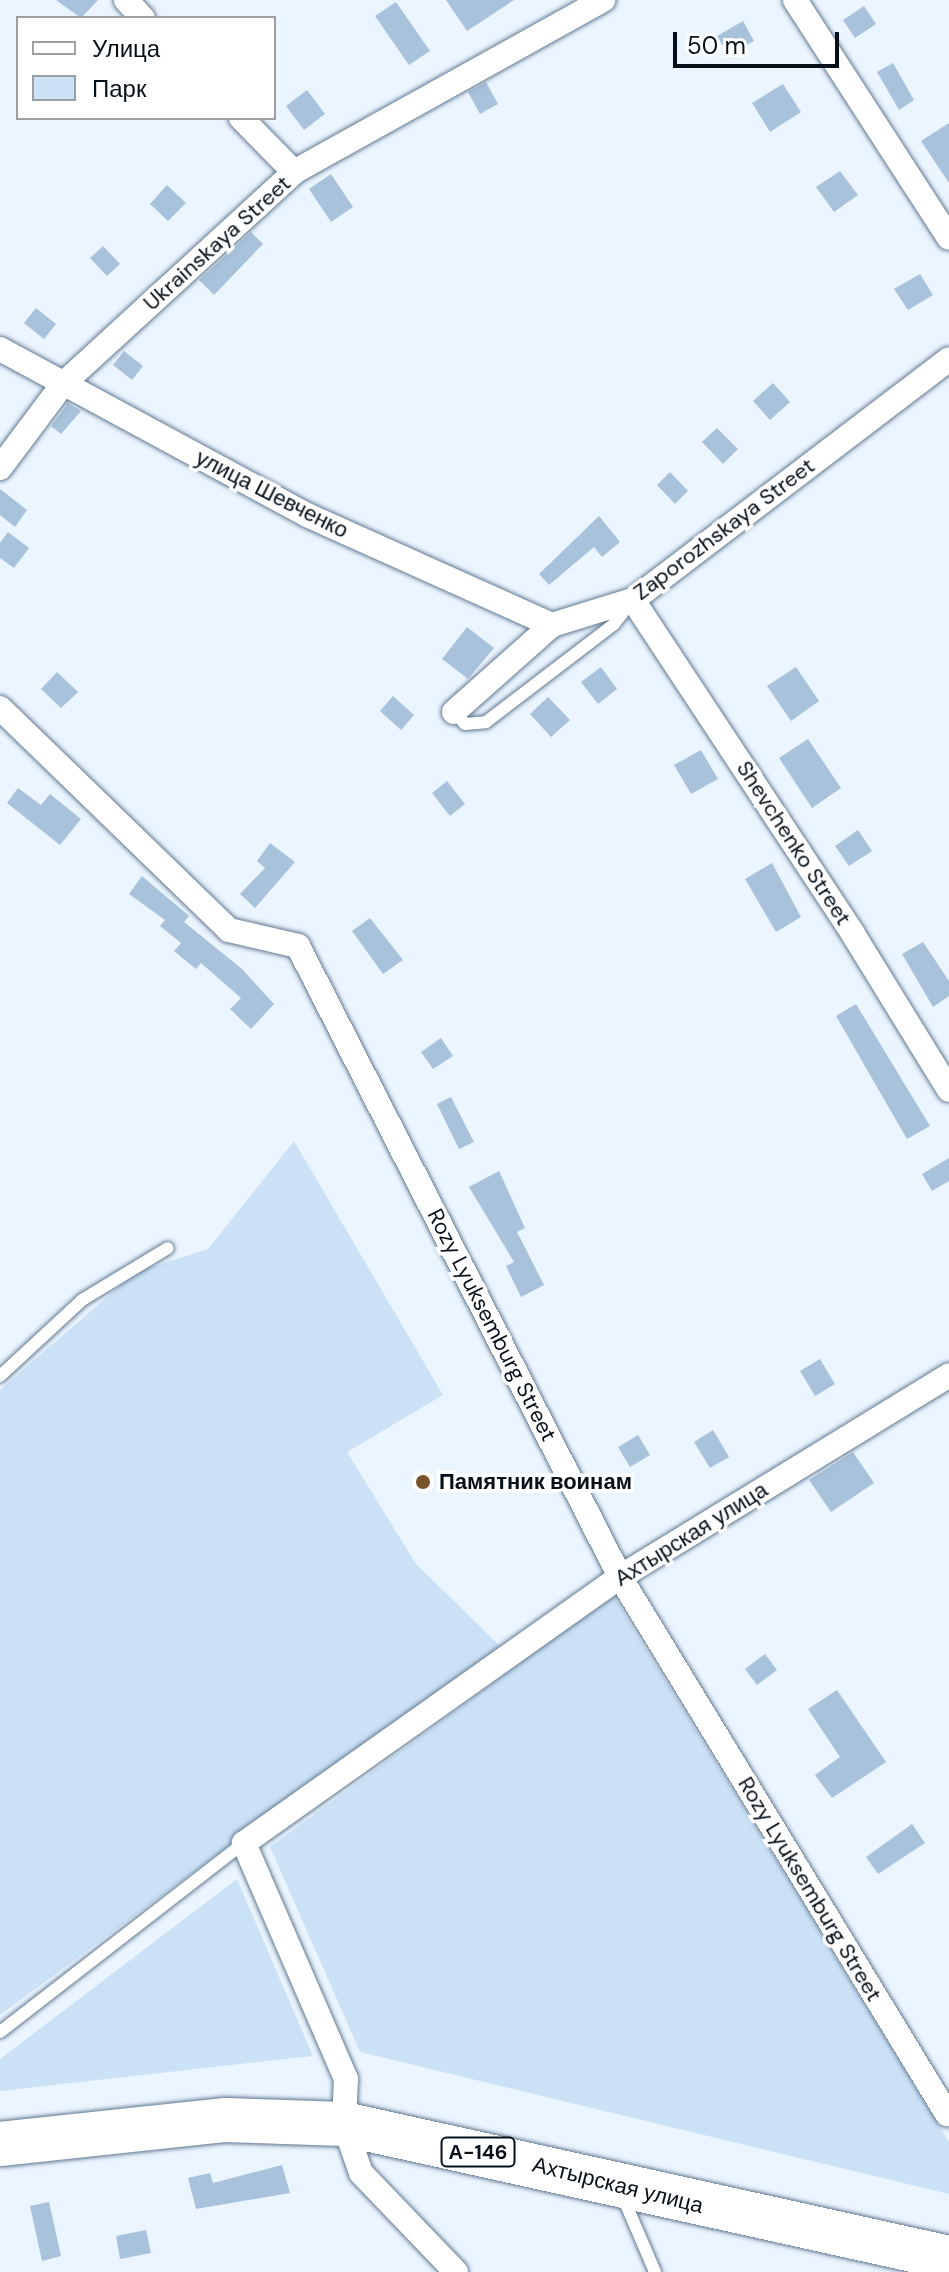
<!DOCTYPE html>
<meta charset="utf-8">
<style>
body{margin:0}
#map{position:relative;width:949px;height:2272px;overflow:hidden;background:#eaf5ff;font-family:"DM Sans",sans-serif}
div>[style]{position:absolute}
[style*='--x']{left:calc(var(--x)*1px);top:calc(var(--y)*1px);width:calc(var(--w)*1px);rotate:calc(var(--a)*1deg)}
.green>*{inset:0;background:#cbe1f6}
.building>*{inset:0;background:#a9c2db}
.roads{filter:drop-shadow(0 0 2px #627990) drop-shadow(0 0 2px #627990)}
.lane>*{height:12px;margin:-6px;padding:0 6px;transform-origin:6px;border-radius:6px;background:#fff}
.street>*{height:24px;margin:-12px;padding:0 12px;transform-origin:12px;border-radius:12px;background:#fff}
.highway>*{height:44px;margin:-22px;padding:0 22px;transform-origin:22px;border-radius:22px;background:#fff}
.dots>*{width:22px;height:22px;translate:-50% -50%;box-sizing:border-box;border:4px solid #fff;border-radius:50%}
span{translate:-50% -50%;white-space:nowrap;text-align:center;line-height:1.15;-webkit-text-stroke:7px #fff;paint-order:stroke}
.shield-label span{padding:2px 6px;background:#fff;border:2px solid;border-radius:6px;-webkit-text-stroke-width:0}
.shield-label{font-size:20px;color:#071018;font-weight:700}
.street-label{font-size:22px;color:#071018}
.poi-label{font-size:22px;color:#071018;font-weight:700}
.left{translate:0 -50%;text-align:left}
.legend{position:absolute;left:16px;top:16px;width:260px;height:104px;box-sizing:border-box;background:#fff;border:2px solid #9c9fa3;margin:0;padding:10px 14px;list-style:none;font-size:24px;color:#071018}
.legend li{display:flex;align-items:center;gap:16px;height:40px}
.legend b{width:40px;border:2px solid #9c9fa3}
.scale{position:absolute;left:673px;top:32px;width:166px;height:36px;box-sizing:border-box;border:4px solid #071018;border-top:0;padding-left:10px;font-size:24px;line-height:28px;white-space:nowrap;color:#071018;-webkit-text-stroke:6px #fff;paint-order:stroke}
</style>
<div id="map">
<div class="green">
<i style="clip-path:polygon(294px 1141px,443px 1395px,347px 1452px,416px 1564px,500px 1646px,0 2015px,0 1390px,136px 1272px,208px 1249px)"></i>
<i style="clip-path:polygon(613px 1595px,949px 2142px,949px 2194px,360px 2052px,270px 1847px)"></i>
<i style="clip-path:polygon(237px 1879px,313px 2056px,0 2091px,0 2059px)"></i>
</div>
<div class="building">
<i style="clip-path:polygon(56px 0,98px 0,81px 18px)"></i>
<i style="clip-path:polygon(446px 0,514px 0,467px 31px)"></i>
<i style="clip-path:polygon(396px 2px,430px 51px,409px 65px,375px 16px)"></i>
<i style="clip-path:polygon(864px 6px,876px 24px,855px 38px,843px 20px)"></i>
<i style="clip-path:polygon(743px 21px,754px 41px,728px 55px,717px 36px)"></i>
<i style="clip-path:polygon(893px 63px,914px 100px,899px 110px,877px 72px)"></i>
<i style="clip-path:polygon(486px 82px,498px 104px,480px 114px,468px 92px)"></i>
<i style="clip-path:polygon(783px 84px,801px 112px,770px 132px,752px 103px)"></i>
<i style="clip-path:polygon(307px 90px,325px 114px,304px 130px,286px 106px)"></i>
<i style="clip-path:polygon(949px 123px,949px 183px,921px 141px)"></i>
<i style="clip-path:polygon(840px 171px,858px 195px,834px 212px,816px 187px)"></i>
<i style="clip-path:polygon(331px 174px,353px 207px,331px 222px,309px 189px)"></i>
<i style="clip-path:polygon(167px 185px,186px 203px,168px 221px,150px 204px)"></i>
<i style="clip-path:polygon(251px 232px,263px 244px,214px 295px,199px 280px)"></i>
<i style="clip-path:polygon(103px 246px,120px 264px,107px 276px,90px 258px)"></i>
<i style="clip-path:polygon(920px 274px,933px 295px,908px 310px,894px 289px)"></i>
<i style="clip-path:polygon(36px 308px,56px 324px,44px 339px,24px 323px)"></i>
<i style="clip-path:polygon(124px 351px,143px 366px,132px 380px,113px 365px)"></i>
<i style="clip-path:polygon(773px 383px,790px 402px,770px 420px,753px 401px)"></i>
<i style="clip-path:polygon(68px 403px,81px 411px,61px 434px,51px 426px)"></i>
<i style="clip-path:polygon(717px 428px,738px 449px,723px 464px,702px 442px)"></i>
<i style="clip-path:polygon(670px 472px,688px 491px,675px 504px,657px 485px)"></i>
<i style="clip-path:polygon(0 489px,27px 510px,15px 527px,0 515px)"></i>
<i style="clip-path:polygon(599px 516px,620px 542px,602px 557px,594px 547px,549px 585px,539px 574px)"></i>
<i style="clip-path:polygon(8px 532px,29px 548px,14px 568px,0 558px,0 543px)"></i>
<i style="clip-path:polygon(467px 627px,494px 648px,468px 679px,442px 659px)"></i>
<i style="clip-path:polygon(601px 667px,617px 689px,598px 704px,581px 682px)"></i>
<i style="clip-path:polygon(796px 667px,819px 701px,791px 721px,767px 686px)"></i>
<i style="clip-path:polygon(57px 672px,78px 692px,61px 708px,41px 689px)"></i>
<i style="clip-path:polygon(393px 696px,414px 715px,401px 730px,380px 711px)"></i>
<i style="clip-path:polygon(548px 697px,570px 720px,551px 737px,530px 714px)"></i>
<i style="clip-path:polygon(808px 739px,841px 788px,812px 808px,779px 758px)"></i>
<i style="clip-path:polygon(701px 750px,718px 779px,691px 794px,674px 765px)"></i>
<i style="clip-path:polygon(447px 781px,465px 804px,450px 816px,432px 793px)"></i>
<i style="clip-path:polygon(18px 788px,41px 805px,50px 794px,81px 819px,60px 845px,7px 803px)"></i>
<i style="clip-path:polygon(858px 830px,872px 851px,849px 866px,835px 846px)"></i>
<i style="clip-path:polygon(270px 843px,295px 862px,255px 908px,240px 894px,265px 868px,257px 861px)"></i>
<i style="clip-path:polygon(772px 863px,801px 917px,776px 932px,745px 879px)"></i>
<i style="clip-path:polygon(142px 876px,189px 916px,184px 922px,242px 969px,274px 1004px,251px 1029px,230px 1009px,241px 998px,201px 963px,196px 969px,174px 951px,181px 943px,160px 926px,165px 920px,129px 894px)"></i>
<i style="clip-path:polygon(370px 918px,403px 960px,383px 974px,352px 931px)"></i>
<i style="clip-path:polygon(923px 942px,949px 981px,949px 996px,933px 1007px,902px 954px)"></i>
<i style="clip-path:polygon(856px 1004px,930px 1126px,907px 1139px,836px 1016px)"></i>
<i style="clip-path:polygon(441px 1038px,453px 1056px,433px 1069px,421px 1052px)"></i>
<i style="clip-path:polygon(451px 1097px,474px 1142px,459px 1149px,437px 1104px)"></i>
<i style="clip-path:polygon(949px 1158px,949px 1181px,932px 1191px,922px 1174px)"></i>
<i style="clip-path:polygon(499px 1171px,525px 1228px,517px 1232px,544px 1285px,521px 1297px,506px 1266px,514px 1262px,469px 1187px)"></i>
<i style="clip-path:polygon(820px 1359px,835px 1384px,815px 1396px,800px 1371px)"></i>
<i style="clip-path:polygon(713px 1430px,729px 1457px,710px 1468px,694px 1442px)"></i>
<i style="clip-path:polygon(638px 1435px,650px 1455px,630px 1467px,618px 1447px)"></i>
<i style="clip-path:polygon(853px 1452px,874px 1483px,831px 1512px,809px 1480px)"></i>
<i style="clip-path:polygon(765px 1654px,777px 1670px,757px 1685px,745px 1669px)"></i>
<i style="clip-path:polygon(837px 1690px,886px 1762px,832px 1798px,815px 1775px,840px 1757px,808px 1709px)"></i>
<i style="clip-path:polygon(912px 1824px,925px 1843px,878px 1874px,866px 1857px)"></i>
<i style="clip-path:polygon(282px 2165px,290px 2193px,196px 2209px,188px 2178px,210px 2173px,213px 2183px)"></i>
<i style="clip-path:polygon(49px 2202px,61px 2256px,42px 2261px,30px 2206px)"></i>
<i style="clip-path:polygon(146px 2230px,151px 2253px,120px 2259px,116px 2236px)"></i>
</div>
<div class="roads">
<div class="lane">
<i style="--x:454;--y:712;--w:16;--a:47"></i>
<i style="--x:465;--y:724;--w:21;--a:-5"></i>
<i style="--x:486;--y:722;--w:161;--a:-37.4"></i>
<i style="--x:614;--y:624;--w:23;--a:-52"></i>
<i style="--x:0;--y:1376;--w:112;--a:-42.8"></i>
<i style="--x:82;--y:1300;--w:100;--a:-31.2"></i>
<i style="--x:0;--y:2032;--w:309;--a:-37.8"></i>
<i style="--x:622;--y:2195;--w:84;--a:66.8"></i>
</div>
<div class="street">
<i style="--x:126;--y:0;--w:25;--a:47"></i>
<i style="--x:795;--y:0;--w:283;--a:57.1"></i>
<i style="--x:241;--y:118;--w:76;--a:45.5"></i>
<i style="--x:0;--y:349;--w:349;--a:28.4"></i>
<i style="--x:307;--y:515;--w:269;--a:24.2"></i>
<i style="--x:0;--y:468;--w:105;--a:-53.1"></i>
<i style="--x:63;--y:384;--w:314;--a:-42.5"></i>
<i style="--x:294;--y:172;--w:354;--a:-29.1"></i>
<i style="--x:633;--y:600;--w:400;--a:56.6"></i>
<i style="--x:853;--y:934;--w:183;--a:58.4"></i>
<i style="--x:0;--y:708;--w:319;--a:44.1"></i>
<i style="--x:229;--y:930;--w:71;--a:13.1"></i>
<i style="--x:298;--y:946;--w:708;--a:62.96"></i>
<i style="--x:620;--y:1577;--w:629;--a:58.66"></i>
<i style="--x:454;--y:712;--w:131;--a:-41.6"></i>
<i style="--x:552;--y:625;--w:85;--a:-17.2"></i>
<i style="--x:633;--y:600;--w:397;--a:-37.3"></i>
<i style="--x:456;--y:2272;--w:137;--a:-133.8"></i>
<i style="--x:361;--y:2173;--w:52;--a:-109.1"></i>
<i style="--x:344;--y:2124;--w:45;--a:-87.5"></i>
<i style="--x:346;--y:2079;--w:257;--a:-113.4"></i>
<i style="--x:244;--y:1843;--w:461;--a:-35.3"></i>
<i style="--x:620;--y:1577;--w:386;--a:-31.5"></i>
</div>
<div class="highway">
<i style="--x:0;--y:2144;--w:227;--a:-6.1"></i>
<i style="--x:226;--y:2120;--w:118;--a:1.9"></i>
<i style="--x:344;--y:2124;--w:620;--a:12.49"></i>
</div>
</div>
<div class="dots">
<i style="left:423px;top:1482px;background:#77542c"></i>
</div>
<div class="shield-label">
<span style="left:478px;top:2152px">А-146</span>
</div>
<div class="street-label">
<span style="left:217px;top:243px;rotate:-42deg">Ukrainskaya Street</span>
<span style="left:272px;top:494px;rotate:27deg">улица Шевченко</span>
<span style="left:724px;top:529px;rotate:-37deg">Zaporozhskaya Street</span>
<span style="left:794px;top:843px;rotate:57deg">Shevchenko Street</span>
<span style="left:492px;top:1325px;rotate:63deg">Rozy Lyuksemburg Street</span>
<span style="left:691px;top:1534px;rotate:-32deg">Ахтырская улица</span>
<span style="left:810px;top:1889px;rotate:59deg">Rozy Lyuksemburg Street</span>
<span style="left:618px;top:2185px;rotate:14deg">Ахтырская улица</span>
</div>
<div class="poi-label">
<span class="left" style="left:439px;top:1482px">Памятник воинам</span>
</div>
<ul class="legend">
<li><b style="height:10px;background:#fff"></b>Улица</li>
<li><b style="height:22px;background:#cbe1f6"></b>Парк</li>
</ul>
<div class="scale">50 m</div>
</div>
